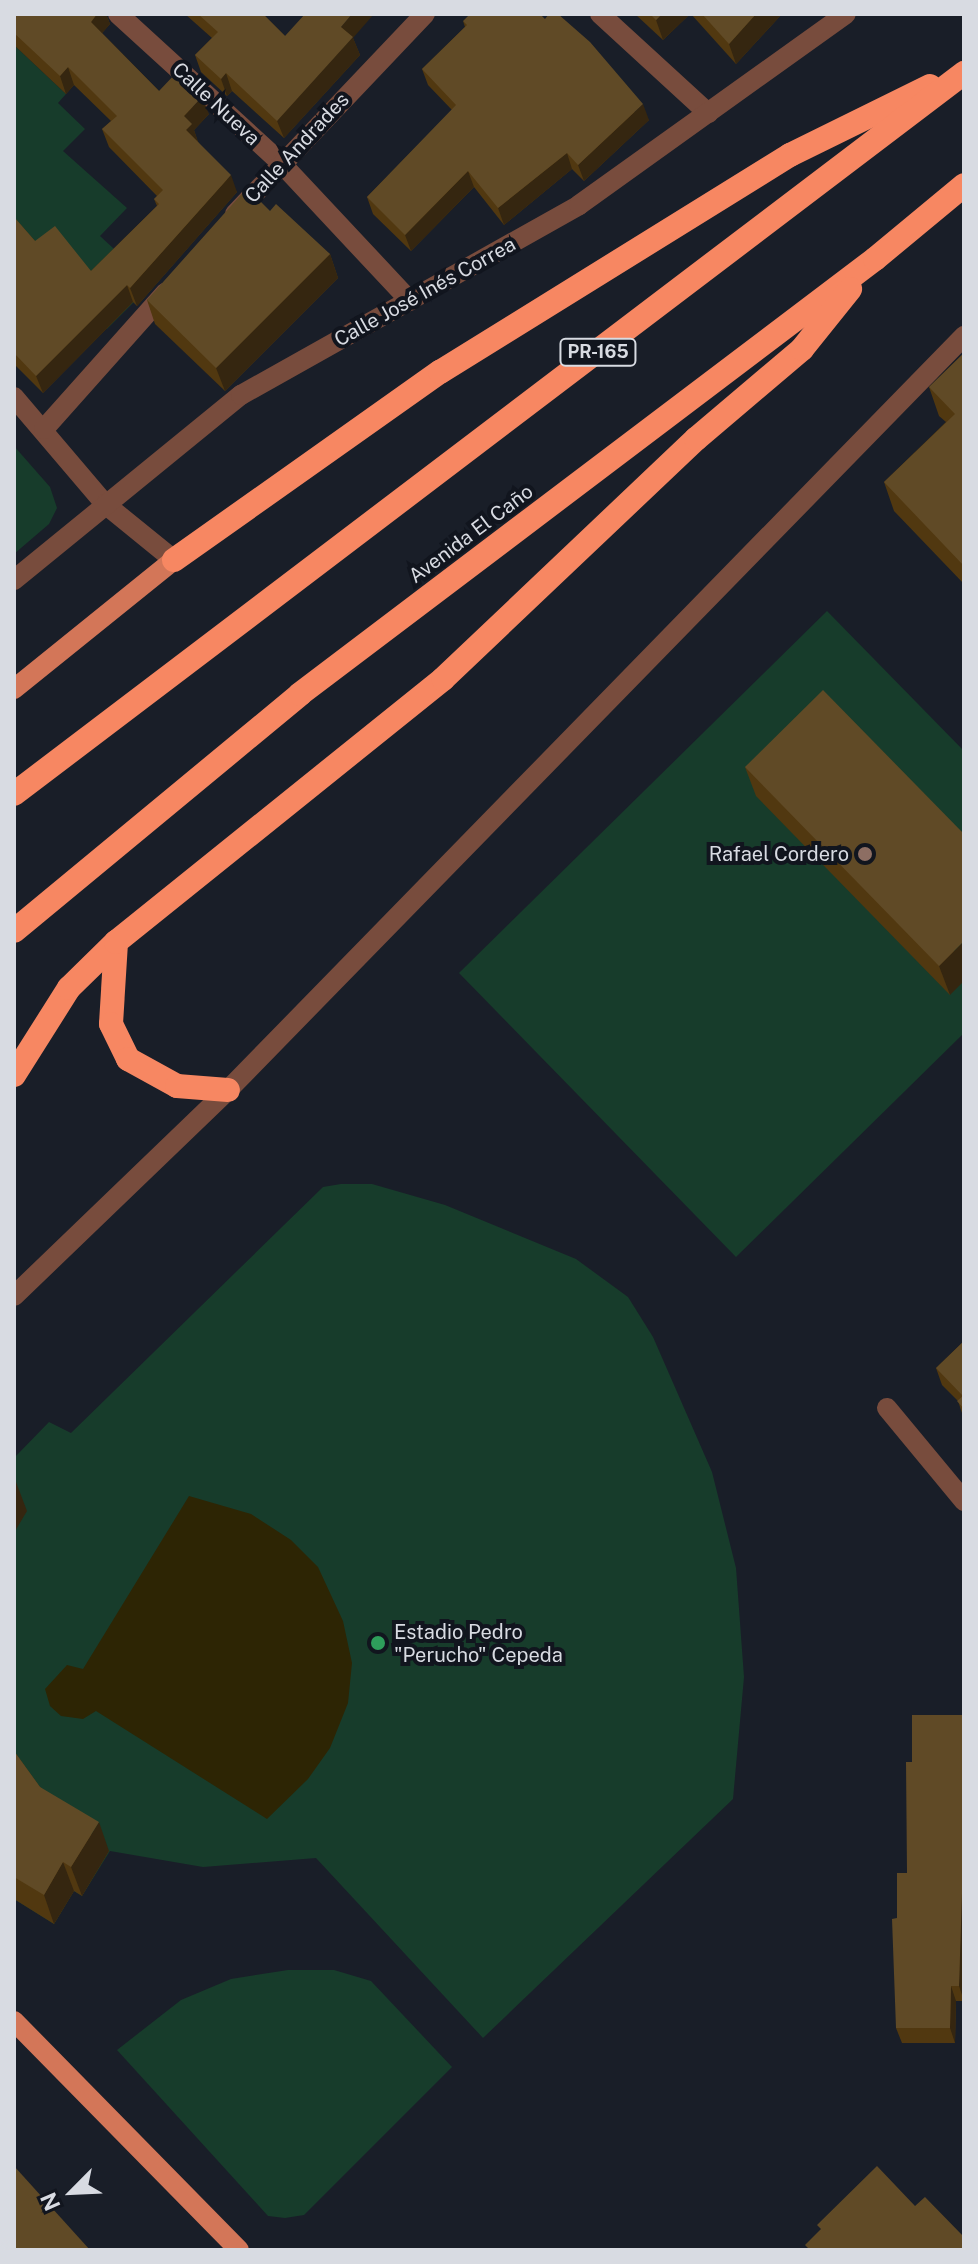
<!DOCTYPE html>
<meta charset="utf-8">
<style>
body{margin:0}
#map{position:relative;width:978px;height:2264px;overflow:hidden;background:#191e28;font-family:"Public Sans",sans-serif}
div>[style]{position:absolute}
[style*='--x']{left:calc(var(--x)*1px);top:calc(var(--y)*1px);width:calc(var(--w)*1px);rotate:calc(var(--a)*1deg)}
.green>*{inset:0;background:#173c2b}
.sand>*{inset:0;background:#2d2504}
.minor>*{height:20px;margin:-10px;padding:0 10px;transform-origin:10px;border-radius:10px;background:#784c3d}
.tertiary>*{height:20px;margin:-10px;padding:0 10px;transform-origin:10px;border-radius:10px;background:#784c3d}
.primary>*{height:20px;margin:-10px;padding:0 10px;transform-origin:10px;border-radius:10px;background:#d37658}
.motorway>*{height:24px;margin:-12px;padding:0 12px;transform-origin:12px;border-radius:12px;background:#f78762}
.wall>*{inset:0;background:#513810}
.shaded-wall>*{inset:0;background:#352610}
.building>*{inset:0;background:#604a26}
.dots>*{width:22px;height:22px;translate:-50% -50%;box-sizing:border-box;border:4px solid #11151e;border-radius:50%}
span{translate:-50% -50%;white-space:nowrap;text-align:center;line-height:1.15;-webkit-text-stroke:8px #11151e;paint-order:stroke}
.shield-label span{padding:2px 6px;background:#11151e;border:2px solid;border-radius:6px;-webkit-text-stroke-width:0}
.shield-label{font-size:18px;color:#d8dbe2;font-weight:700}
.street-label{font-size:20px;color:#d8dbe2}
.poi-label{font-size:20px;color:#d8dbe2}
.right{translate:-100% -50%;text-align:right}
.left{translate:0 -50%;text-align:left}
.frame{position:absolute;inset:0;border:16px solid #d8dbe2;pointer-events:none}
.north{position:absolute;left:32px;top:2152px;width:80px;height:80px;-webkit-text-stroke:6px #11151e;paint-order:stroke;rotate:246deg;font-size:22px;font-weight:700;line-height:32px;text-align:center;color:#d8dbe2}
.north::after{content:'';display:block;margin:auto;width:28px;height:36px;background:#d8dbe2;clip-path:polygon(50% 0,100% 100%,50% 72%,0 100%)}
</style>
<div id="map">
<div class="green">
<i style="clip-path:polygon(14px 45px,66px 94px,58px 103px,85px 129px,63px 151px,127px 208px,100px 236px,126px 260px,143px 293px,107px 329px,14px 227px)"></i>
<i style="clip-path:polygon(14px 446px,50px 487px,57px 508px,49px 524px,14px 554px)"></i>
<i style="clip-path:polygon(827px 611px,964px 751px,964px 1033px,736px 1257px,459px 973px)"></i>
<i style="clip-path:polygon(341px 1184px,372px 1184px,445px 1205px,576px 1259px,628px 1297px,653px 1337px,712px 1472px,736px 1568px,744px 1677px,733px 1799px,483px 2038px,316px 1858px,203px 1867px,110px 1851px,82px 1896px,74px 1891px,54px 1924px,14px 1899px,14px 1458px,49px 1422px,71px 1433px,323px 1187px)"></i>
<i style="clip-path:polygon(288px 1970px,334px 1970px,371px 1981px,452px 2067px,304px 2215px,285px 2218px,268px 2216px,117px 2050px,181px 2000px,231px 1979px)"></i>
</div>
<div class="sand">
<i style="clip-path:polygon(189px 1496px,251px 1514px,291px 1540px,318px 1567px,343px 1621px,352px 1663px,348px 1703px,330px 1748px,308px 1779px,267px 1819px,96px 1711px,83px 1719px,61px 1716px,50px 1706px,45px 1689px,67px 1665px,83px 1669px)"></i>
</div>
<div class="minor">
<i style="--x:118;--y:14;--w:221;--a:42.4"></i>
<i style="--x:281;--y:163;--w:189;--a:46.9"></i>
<i style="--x:600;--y:14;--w:147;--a:42.5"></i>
<i style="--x:235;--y:214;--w:276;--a:-46.5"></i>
<i style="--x:14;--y:397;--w:140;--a:49.6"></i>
<i style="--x:105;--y:504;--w:89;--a:39.1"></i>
<i style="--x:44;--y:429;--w:183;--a:-48.3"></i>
<i style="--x:14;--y:580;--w:293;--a:-39.2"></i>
<i style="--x:241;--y:395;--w:388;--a:-29.3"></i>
<i style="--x:579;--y:205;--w:328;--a:-35.6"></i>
<i style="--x:887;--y:1408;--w:121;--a:50.4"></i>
</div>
<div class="tertiary">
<i style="--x:14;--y:1296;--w:297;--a:-43.9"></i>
<i style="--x:228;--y:1090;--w:1054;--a:-45.69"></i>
</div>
<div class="primary">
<i style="--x:14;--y:689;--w:206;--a:-38.9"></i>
<i style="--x:14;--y:2021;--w:321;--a:45.5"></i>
</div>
<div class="motorway">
<i style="--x:174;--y:560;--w:326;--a:-35.3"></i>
<i style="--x:440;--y:372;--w:412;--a:-31.8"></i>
<i style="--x:790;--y:155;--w:156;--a:-26.2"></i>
<i style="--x:14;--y:794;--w:1193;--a:-37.2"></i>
<i style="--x:14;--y:931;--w:371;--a:-39.6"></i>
<i style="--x:300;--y:694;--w:721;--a:-37.11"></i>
<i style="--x:875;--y:259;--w:116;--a:-39.7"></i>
<i style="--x:116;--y:942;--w:82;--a:93.5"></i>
<i style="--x:111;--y:1024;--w:39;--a:64"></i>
<i style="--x:128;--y:1059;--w:56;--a:28.9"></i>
<i style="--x:177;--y:1086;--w:51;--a:4.5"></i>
<i style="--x:14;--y:1075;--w:103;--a:-57.7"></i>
<i style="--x:69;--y:988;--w:66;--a:-44.4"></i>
<i style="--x:116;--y:942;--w:420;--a:-38.8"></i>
<i style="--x:443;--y:679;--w:349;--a:-43.5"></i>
<i style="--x:696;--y:439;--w:139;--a:-40.3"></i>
<i style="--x:802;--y:349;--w:77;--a:-51.3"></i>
</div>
<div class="wall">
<i style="clip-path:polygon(14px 14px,106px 14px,110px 24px,102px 33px,159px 91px,209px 114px,194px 130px,198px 142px,237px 192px,137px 306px,133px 302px,43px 393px,14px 364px,14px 217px,35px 241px,91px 271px,157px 206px,154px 199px,157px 196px,109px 147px,102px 129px,111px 121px,74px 85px,66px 94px,14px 45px)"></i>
<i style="clip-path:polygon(185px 14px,263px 14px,285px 36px,353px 38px,360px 55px,284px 138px,232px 91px,227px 96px,201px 72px,195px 55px,212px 38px)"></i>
<i style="clip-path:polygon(635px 14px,690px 14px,663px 40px)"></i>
<i style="clip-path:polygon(691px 14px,782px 14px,736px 64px)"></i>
<i style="clip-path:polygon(463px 21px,649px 120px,584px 181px,572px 169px,504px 225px,474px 187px,411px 251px,373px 214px,367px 197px,452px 110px,428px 85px,422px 69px,465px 27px)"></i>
<i style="clip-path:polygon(270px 211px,330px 254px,338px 278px,225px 391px,155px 324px,147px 300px)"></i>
<i style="clip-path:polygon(964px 353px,964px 584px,894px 511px,884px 482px,946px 422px,939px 416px,929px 387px)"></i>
<i style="clip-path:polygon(745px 767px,964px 834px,950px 995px,756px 796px)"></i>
<i style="clip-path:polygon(964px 1341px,964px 1419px,958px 1401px,942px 1385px,936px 1368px)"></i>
<i style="clip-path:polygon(964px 1715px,964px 2001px,956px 2001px,955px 2043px,902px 2043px,896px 2028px,897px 1918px,907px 1873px,912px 1762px)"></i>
<i style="clip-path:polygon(14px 1751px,40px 1787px,109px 1851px,82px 1896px,74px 1891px,54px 1924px,14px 1899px)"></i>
</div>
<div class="shaded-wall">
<i style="clip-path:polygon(97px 14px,106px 14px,110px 24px,97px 39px,91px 22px)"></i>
<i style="clip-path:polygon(352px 14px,374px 14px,353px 38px,360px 55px,284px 138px,277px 121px,341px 27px)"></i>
<i style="clip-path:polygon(662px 14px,690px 14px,663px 40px,656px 20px)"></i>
<i style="clip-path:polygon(756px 14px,782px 14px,736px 64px,729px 44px)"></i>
<i style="clip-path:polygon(68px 67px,74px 85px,66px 94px,60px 76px)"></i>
<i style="clip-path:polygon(226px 73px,232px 91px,227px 96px,221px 79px)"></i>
<i style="clip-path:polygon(202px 97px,209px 114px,194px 130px,198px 142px,186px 130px,184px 116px)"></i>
<i style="clip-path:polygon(643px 104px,649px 120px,584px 181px,578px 165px)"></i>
<i style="clip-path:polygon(567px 153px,572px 169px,504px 225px,498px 208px)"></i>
<i style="clip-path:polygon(468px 171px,474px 187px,411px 251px,405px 235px)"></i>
<i style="clip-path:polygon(231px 175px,237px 192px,137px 306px,130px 288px)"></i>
<i style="clip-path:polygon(330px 254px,338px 278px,225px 391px,216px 368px)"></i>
<i style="clip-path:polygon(127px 285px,133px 302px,43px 393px,36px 376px)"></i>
<i style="clip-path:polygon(964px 941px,964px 981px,950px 995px,939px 966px)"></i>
<i style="clip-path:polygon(16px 1482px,27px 1511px,14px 1533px,14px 1486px)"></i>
<i style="clip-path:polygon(99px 1822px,109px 1851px,82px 1896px,71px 1867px)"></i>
<i style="clip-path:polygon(963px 1831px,964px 1833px,964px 2001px,959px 1986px)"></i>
<i style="clip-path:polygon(63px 1862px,74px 1891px,54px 1924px,44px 1895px)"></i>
<i style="clip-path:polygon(951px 1986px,956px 2001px,955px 2043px,950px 2028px)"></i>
</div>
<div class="building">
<i style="clip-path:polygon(14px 14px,97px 14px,91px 22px,159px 91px,176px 73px,202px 97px,184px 116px,192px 124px,186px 130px,231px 175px,130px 288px,127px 285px,36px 376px,14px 353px,14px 217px,35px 241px,55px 226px,91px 271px,159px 204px,154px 199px,163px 190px,102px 129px,117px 116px,68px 67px,60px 76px,14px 33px)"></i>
<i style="clip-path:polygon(198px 14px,263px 14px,285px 36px,305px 14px,352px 14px,341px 27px,353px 37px,277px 121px,226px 73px,221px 79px,195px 55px,218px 32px)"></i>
<i style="clip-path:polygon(470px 14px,540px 14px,545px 19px,549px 14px,558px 14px,590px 42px,643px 104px,578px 165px,567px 153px,498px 208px,468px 171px,405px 235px,367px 197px,456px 105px,422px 69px,467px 25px,463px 21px)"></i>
<i style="clip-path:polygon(650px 14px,662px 14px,656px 20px)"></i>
<i style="clip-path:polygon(702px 14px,756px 14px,729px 44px)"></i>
<i style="clip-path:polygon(247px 188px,270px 211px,276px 204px,330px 254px,216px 368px,147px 300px)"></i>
<i style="clip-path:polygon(964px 353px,964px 566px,884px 482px,955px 414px,929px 387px)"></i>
<i style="clip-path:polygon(823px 690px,964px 834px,964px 941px,939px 966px,745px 767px)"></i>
<i style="clip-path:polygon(964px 1341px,964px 1409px,957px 1401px,963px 1396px,936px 1368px)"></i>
<i style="clip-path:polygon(912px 1715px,964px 1715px,964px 1831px,959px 1986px,951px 1986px,950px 2028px,896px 2028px,892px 1919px,897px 1918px,897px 1873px,907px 1873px,906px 1762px,912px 1762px)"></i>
<i style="clip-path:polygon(14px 1751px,40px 1787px,99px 1822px,71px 1867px,63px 1862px,44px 1895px,14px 1877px)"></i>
<i style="clip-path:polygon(14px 2166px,90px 2250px,14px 2250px)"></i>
<i style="clip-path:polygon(877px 2166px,915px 2206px,925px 2197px,964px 2237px,964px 2250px,810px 2250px,805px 2245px,821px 2229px,817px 2225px)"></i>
</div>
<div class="dots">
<i style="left:865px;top:854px;background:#8d6e63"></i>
<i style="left:378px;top:1643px;background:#2e9e5b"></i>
</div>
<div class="shield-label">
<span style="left:598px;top:352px">PR-165</span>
</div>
<div class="street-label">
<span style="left:216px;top:104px;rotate:43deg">Calle Nueva</span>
<span style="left:297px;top:148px;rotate:-47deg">Calle Andrades</span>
<span style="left:425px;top:292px;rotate:-29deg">Calle José Inés Correa</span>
<span style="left:471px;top:534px;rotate:-37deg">Avenida El Caño</span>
</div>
<div class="poi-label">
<span class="right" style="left:849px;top:854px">Rafael Cordero</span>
<span class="left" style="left:394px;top:1644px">Estadio Pedro<br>"Perucho" Cepeda</span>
</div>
<div class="frame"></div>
<div class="north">N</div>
</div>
